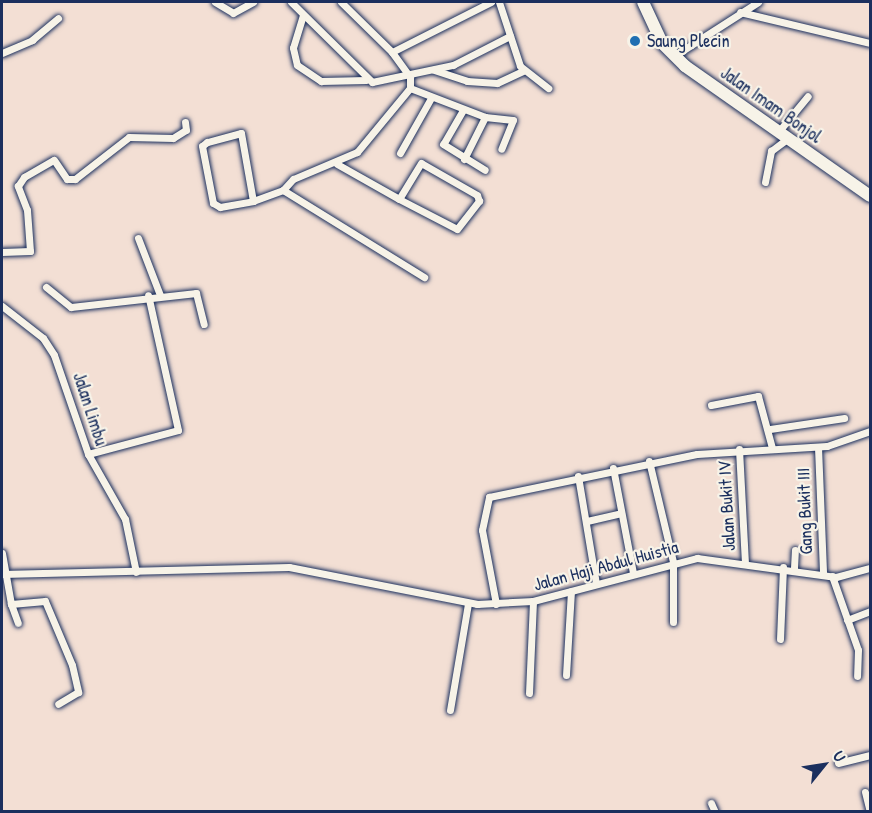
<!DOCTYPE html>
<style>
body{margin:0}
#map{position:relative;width:872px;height:813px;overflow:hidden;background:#f3dfd4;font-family:"Patrick Hand",sans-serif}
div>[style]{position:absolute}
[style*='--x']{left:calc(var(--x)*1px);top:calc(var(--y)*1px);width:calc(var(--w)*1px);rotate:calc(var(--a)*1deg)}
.roads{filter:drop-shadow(0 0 2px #1b2f5e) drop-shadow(0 0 2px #1b2f5e)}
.street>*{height:7px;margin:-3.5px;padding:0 3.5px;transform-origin:3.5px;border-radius:3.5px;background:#f7f3e8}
.highway>*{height:12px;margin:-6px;padding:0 6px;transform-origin:6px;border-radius:6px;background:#f7f3e8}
.dots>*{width:16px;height:16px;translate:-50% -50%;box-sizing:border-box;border:3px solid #f7f3e8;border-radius:50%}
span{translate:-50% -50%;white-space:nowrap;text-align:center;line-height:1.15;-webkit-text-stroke:4.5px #f7f3e8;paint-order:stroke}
.poi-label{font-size:18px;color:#1b2f5e}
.left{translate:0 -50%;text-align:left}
.street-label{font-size:18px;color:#1b2f5e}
.frame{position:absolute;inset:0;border:3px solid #1b2f5e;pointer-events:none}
.north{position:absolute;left:794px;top:735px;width:60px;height:60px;-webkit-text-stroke:4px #f7f3e8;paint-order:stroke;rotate:60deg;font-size:16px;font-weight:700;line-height:24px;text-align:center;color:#1b2f5e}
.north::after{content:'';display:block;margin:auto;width:21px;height:27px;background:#1b2f5e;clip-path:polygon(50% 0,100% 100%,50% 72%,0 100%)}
</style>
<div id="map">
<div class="roads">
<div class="street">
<i style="--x:215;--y:2;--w:21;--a:31"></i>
<i style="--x:233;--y:13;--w:23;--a:-29"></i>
<i style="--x:291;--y:2;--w:114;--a:44.6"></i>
<i style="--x:372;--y:82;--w:83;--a:-11.9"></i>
<i style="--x:453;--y:65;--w:64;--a:-27"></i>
<i style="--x:341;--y:2;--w:71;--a:44.4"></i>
<i style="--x:499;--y:2;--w:67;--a:71.8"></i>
<i style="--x:520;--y:66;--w:36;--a:38"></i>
<i style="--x:740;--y:12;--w:134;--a:13.4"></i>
<i style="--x:303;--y:15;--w:34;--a:107"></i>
<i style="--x:293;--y:48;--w:17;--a:77"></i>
<i style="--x:297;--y:65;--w:29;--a:34"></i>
<i style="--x:321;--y:81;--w:45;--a:-1.3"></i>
<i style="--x:2;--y:53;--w:33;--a:-23"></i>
<i style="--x:32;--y:40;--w:34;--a:-40"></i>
<i style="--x:674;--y:56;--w:100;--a:-32.7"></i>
<i style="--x:434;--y:70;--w:35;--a:18"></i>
<i style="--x:467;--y:81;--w:30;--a:4"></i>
<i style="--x:497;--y:83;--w:29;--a:-25"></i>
<i style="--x:410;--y:88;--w:83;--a:129.6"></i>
<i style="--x:357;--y:152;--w:69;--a:157.1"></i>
<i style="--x:293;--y:179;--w:15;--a:132"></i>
<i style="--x:283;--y:190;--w:166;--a:31.7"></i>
<i style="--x:410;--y:88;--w:11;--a:-90"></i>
<i style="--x:410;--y:77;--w:31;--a:-126"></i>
<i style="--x:392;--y:52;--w:111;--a:-26.8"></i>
<i style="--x:410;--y:88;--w:80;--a:21.1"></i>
<i style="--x:485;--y:117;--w:28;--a:6"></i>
<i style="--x:513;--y:120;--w:31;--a:112"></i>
<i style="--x:463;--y:110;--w:39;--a:120"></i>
<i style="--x:443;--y:144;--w:49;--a:31.8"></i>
<i style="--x:779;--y:131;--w:45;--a:-50.4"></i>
<i style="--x:400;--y:153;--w:63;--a:-60.6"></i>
<i style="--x:464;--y:159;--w:47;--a:-63.4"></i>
<i style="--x:337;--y:164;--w:71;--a:29.4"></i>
<i style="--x:399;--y:199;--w:65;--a:27.3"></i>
<i style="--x:457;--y:229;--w:36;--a:-52"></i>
<i style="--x:479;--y:201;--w:6;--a:-108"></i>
<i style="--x:477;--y:195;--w:64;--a:-150.3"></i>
<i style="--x:421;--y:163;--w:42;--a:121.4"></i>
<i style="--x:765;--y:182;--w:32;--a:-79"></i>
<i style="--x:771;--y:151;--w:21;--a:-37"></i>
<i style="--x:253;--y:201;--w:69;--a:-100"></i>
<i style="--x:241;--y:133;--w:35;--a:165"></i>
<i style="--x:207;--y:142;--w:6;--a:141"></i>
<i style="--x:202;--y:146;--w:58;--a:79.1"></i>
<i style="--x:213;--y:203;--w:8;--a:30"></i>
<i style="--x:220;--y:207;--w:34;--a:-10"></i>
<i style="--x:253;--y:201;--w:32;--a:-20"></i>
<i style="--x:138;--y:238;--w:61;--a:68.9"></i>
<i style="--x:2;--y:252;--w:28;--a:-2"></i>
<i style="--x:30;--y:251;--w:41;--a:-94.2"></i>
<i style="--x:27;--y:210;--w:26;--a:-111"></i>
<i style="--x:18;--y:186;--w:11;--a:-56"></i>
<i style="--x:24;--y:177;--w:34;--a:-30"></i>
<i style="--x:54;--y:160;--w:23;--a:56"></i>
<i style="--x:67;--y:179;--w:8;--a:0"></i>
<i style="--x:75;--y:179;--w:68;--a:-37.9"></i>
<i style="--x:129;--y:137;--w:44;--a:1.3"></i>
<i style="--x:173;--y:138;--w:15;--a:-32"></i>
<i style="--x:186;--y:130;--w:8;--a:-97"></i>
<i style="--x:46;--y:287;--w:32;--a:39"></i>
<i style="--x:71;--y:307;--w:126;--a:-6.4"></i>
<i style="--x:196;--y:293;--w:32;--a:76"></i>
<i style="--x:2;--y:306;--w:52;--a:38"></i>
<i style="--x:43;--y:338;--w:20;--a:57"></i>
<i style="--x:54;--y:355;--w:105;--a:71"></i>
<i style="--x:88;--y:454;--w:75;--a:60.4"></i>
<i style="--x:125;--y:519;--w:54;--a:78.3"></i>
<i style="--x:711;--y:405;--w:48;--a:-10.8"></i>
<i style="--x:758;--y:396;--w:54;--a:74.9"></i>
<i style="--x:770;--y:429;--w:75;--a:-8.5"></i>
<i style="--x:818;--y:447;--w:127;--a:87.7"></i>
<i style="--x:739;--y:449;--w:113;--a:87"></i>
<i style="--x:88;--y:454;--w:93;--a:-14.9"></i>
<i style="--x:178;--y:430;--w:138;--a:-102.5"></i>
<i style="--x:649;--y:461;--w:104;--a:76.6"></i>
<i style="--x:673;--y:562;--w:60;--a:90"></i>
<i style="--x:613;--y:468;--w:107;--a:79.2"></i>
<i style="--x:578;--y:476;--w:109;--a:80.5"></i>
<i style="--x:587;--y:521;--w:35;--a:-13"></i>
<i style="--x:2;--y:553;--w:52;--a:80"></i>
<i style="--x:11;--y:604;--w:34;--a:-5"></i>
<i style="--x:45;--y:601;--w:69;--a:67.1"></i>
<i style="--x:72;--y:665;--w:28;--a:77"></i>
<i style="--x:78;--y:692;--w:23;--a:149"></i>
<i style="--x:794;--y:568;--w:18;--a:-87"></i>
<i style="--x:2;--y:574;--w:287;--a:-1.4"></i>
<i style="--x:289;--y:567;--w:192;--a:11.1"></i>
<i style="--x:477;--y:604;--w:56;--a:-3.1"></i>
<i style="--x:533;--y:601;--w:170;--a:-14.7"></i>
<i style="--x:697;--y:558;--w:140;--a:7.8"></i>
<i style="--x:836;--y:577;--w:35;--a:-15"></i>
<i style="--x:832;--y:576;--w:78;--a:70.6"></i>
<i style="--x:858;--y:650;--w:26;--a:92"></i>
<i style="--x:11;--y:604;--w:20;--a:70"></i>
<i style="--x:496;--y:604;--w:75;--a:-100.7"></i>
<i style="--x:482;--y:530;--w:34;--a:-78"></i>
<i style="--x:489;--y:497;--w:212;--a:-11.7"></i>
<i style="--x:697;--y:454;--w:130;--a:-3.5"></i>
<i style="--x:827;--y:446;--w:46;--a:-19.2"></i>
<i style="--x:847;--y:620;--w:25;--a:-21"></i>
<i style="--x:780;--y:639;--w:72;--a:-87.6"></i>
<i style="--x:566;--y:675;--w:84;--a:-86.6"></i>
<i style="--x:529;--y:693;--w:92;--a:-87.5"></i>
<i style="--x:450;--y:710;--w:108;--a:-80.4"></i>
<i style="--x:838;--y:763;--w:33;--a:-14"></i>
<i style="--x:865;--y:792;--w:21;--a:76"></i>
<i style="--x:711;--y:803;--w:10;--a:66"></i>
</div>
<div class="highway">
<i style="--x:643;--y:2;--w:45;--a:65.1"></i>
<i style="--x:662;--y:43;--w:33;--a:45"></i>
<i style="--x:685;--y:66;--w:226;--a:35.1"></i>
</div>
</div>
<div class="dots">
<i style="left:635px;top:41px;background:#1f6fb2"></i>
</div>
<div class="poi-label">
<span class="left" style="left:647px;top:41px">Saung Plecin</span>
</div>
<div class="street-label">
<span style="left:771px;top:105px;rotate:35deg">Jalan Imam Bonjol</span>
<span style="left:90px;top:409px;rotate:72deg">Jalan Limbu</span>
<span style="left:727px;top:506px;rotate:-93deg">Jalan Bukit IV</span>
<span style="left:805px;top:511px;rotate:-92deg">Gang Bukit III</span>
<span style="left:606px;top:566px;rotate:-15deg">Jalan Haji Abdul Huistia</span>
</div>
<div class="frame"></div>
<div class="north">U</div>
</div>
